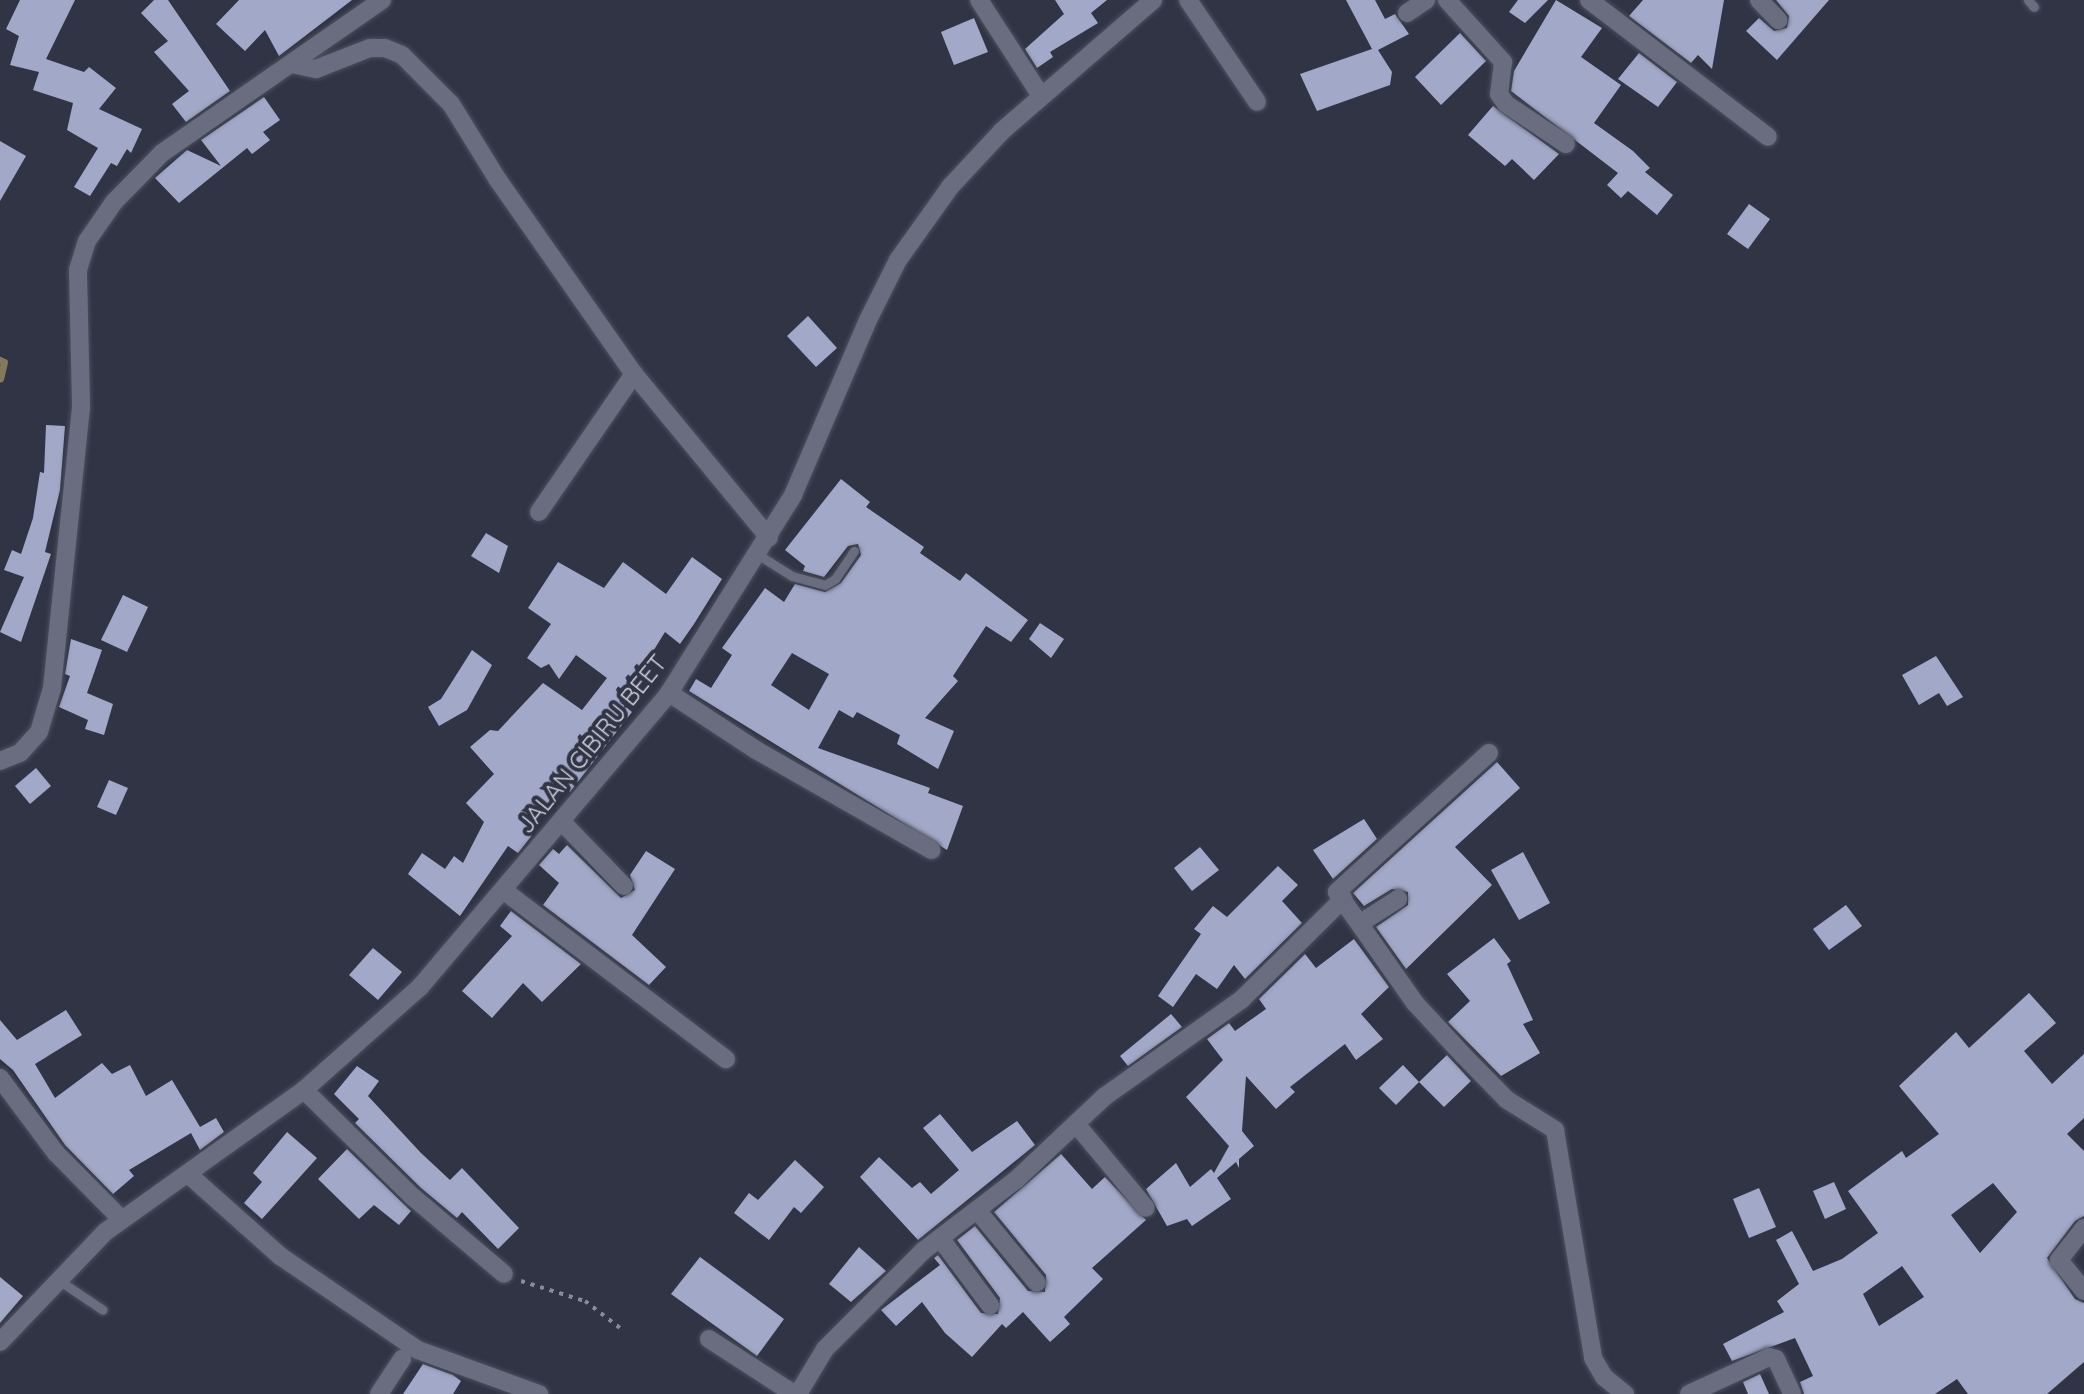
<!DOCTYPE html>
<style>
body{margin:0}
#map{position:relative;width:2084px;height:1394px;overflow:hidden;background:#313445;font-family:Quicksand,sans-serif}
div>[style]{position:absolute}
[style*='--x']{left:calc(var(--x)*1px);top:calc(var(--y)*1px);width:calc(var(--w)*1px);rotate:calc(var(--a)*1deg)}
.stream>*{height:7px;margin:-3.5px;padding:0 3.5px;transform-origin:3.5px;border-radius:3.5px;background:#84795b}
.building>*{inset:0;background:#a2a9c8}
.path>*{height:4px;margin-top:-2px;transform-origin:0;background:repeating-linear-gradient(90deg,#888b98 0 4px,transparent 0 10px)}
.roads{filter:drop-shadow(0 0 2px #4c4f5d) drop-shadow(0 0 2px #4c4f5d)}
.lane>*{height:9px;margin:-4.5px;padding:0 4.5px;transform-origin:4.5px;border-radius:4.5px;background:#696d7f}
.street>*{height:18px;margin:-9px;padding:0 9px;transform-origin:9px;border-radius:9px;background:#696d7f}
span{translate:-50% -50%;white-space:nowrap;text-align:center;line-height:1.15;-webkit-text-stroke:8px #313445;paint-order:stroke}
.street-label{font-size:24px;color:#d0d3dd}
</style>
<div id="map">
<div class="stream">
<i style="--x:0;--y:360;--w:4;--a:27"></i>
<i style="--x:4;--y:362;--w:17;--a:103"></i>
</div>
<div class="building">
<i style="clip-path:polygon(20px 0,75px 0,46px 59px,84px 72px,89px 67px,116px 88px,99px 109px,142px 129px,131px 153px,127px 149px,117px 166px,111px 163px,90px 196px,74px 187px,98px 148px,67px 130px,73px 103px,33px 90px,39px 72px,10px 65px,19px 36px,6px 29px)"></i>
<i style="clip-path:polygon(154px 0,168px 0,230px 91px,186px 122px,172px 104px,189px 91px,154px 52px,168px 41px,141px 13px)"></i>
<i style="clip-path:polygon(239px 0,352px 0,279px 56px,265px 30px,245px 51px,216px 24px)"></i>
<i style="clip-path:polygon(1055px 0,1107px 0,1091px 13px,1098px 23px,1050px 52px,1053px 57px,1037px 68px,1025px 49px,1064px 14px)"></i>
<i style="clip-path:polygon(1346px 0,1375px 0,1385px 19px,1395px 14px,1409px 34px,1378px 50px,1392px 72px,1390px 85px,1317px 111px,1300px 74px,1372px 49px)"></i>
<i style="clip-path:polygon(1518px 0,1548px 0,1525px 23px,1509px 12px)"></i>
<i style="clip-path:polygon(1556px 0,1602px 28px,1581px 57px,1621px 85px,1594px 123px,1633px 151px,1650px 168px,1645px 172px,1673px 195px,1657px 215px,1628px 191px,1621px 198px,1607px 185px,1618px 173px,1511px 91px,1514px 71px)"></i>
<i style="clip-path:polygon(1643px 0,1724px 0,1712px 69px,1698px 55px,1691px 63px,1629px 16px)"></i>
<i style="clip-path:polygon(1776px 0,1829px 0,1777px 60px,1746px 31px,1759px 18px,1774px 31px,1787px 28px,1789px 16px)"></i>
<i style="clip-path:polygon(974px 18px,988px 52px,954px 65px,941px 32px)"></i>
<i style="clip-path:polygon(1460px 33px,1486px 61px,1441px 105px,1415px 77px)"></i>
<i style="clip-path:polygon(1639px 53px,1677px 82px,1658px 107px,1618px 79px)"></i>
<i style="clip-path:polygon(264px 97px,280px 120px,263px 132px,270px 140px,252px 154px,247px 148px,179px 203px,155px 178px,187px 150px,221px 166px,201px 140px)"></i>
<i style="clip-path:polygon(1493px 106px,1559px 154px,1534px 180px,1512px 159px,1505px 166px,1468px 135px)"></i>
<i style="clip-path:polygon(0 141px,26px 156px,0 201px)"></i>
<i style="clip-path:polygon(1749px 204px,1770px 219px,1748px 249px,1727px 234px)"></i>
<i style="clip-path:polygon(808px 316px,837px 348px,816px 367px,787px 336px)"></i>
<i style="clip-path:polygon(46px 425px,65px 426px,60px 490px,45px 552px,51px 554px,21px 642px,0 632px,24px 577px,4px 570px,12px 550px,21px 554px,33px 518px,40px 472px,44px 473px)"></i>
<i style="clip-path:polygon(evenodd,841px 479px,870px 502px,866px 507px,924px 547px,920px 553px,960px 581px,966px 573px,1028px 620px,1011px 642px,986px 626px,953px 676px,958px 681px,925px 718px,954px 731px,938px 769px,897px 744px,900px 735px,857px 712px,853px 718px,839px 710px,818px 748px,930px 788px,928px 793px,963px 806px,947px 850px,689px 691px,696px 679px,711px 688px,732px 655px,722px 648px,765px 588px,784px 602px,795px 584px,825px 592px,841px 583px,861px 555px,858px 544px,848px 546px,824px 577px,803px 571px,805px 566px,785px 550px,841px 479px,792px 653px,829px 674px,809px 710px,771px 685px,792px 653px)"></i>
<i style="clip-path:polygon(486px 533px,508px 546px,499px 573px,471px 556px)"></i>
<i style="clip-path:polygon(692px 557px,722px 579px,694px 624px,680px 644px,665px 632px,621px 703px,632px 712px,570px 792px,566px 788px,528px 831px,533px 834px,518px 853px,508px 846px,460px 916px,408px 874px,422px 853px,445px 869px,454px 856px,463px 863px,484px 822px,466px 803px,494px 774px,470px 747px,490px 730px,498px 731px,543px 683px,582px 710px,607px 678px,576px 655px,559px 679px,549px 664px,541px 668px,527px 658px,551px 624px,528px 608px,558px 562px,604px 588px,623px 562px,666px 594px)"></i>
<i style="clip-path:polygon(123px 595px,148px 607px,127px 652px,101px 640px)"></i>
<i style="clip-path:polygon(1040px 623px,1064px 639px,1051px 658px,1029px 639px)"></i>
<i style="clip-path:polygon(71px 639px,102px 650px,87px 693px,113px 704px,104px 735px,85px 729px,88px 720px,59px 707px,70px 676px,65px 674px)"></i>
<i style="clip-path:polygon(472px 650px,492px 665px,467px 710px,439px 726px,428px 707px,441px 699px)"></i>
<i style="clip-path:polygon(1936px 656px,1963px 697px,1947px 706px,1939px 693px,1919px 705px,1902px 675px)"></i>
<i style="clip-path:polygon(1497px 762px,1520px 788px,1455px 847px,1492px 885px,1406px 969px,1376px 927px,1408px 905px,1408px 892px,1392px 889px,1364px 906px,1353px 893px)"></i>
<i style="clip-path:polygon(36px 768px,51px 786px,30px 804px,15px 786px)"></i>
<i style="clip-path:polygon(109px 780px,128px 788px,116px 815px,97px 807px)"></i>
<i style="clip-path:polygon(1364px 819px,1377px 839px,1333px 879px,1313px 850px)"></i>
<i style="clip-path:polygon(567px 845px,621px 898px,635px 890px,630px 875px,646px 851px,675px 869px,632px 935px,666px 967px,649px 985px,543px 905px,559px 883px,539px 865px,553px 849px,559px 854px)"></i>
<i style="clip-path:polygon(1200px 847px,1219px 870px,1192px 891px,1174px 868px)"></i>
<i style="clip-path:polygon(1523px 852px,1550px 903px,1519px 920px,1491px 870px)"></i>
<i style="clip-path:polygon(1278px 866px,1298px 885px,1282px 901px,1302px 923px,1245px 979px,1234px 965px,1217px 989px,1196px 974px,1173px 1007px,1158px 996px,1201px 934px,1194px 929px,1213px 906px,1227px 917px)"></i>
<i style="clip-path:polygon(1846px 905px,1862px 926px,1829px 950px,1813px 929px)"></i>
<i style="clip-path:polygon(511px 911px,581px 964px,542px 1002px,523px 983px,492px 1018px,462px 991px,512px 936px,500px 926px)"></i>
<i style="clip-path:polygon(1494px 938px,1511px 961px,1507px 964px,1533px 1020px,1523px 1024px,1540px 1053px,1501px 1076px,1448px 1022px,1470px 1001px,1447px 974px)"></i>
<i style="clip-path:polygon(1354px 939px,1389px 987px,1361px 1014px,1383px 1039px,1356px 1060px,1345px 1044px,1290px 1087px,1295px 1092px,1276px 1109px,1246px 1076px,1242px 1131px,1254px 1146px,1239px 1159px,1239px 1168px,1236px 1162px,1217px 1178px,1231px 1199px,1192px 1226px,1187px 1219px,1167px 1226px,1146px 1189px,1176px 1163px,1190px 1187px,1211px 1169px,1214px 1173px,1229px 1146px,1186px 1097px,1223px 1060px,1207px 1039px,1229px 1023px,1235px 1031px,1266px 1009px,1259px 999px,1305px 954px,1316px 968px)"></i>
<i style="clip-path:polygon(373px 948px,402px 972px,378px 1000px,349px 975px)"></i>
<i style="clip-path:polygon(evenodd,2029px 993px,2056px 1023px,2024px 1051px,2052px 1084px,2084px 1054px,2084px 1118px,2067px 1134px,2084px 1151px,2084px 1216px,2075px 1221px,2047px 1258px,2075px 1299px,2084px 1303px,2084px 1362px,2047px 1394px,1968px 1394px,1957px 1379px,1935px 1394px,1804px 1394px,1800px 1382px,1813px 1376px,1795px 1338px,1732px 1361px,1723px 1344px,1784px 1312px,1777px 1301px,1799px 1284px,1776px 1240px,1792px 1231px,1813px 1271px,1842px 1259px,1878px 1233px,1848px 1191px,1902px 1151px,1906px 1158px,1939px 1134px,1899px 1086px,1956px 1032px,1969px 1048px,2029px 993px,1993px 1183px,2017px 1212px,1980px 1253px,1951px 1215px,1993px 1183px,2029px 993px,1902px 1266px,1924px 1297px,1879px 1326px,1863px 1294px,1902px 1266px)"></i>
<i style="clip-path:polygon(66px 1010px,82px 1035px,35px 1064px,55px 1098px,102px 1063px,112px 1074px,130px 1065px,146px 1096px,172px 1080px,200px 1127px,216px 1118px,224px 1132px,200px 1150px,191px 1133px,129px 1170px,134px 1176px,113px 1194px,65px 1145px,13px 1070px,0 1059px,0 1020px,17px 1040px)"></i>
<i style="clip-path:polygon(1171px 1014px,1182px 1027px,1128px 1066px,1120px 1056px)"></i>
<i style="clip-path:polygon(1447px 1055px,1471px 1081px,1444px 1107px,1419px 1082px)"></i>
<i style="clip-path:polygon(1403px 1065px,1419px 1082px,1396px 1105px,1379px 1088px)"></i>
<i style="clip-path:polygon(357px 1066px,379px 1081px,368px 1096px,421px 1153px,450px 1180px,462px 1168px,519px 1228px,498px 1249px,462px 1212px,457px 1218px,421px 1188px,355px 1123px,359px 1119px,334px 1094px)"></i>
<i style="clip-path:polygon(940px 1114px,972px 1152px,1017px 1121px,1035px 1145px,918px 1240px,860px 1177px,879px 1157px,912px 1188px,920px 1182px,931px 1194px,959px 1170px,923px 1128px)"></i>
<i style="clip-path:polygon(287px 1132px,317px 1158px,262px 1219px,244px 1203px,262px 1182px,253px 1173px)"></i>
<i style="clip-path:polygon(347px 1149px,411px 1211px,399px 1225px,374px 1205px,359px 1219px,318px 1179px)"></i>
<i style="clip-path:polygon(1061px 1154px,1092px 1189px,1105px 1177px,1146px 1220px,1092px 1268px,1103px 1279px,1064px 1317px,1070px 1324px,1050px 1342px,1023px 1312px,1006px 1328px,1002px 1324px,972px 1357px,945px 1333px,922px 1302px,896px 1326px,881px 1310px,940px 1265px,934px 1258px,938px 1255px,981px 1313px,998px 1314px,1000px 1298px,957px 1240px,975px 1226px,1028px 1291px,1045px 1292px,1046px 1275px,994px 1212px)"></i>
<i style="clip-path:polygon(795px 1160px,824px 1187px,801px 1213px,794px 1207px,769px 1240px,734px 1213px,749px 1193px,758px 1200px)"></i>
<i style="clip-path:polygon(1834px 1182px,1846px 1209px,1825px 1219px,1813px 1191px)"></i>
<i style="clip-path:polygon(1759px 1188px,1776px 1227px,1749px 1238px,1733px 1199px)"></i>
<i style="clip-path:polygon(859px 1247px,886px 1271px,851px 1302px,829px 1284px)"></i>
<i style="clip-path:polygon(700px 1257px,784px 1319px,757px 1356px,671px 1294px)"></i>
<i style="clip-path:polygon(0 1277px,23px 1296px,0 1323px)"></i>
<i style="clip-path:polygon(423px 1364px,453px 1375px,461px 1381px,453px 1394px,403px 1394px)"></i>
<i style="clip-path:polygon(1760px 1374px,1769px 1394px,1748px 1394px,1743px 1382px)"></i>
</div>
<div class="path">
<i style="--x:521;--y:1281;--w:67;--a:17.4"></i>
<i style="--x:585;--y:1301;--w:44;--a:37.6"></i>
</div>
<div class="roads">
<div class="lane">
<i style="--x:2028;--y:0;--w:9;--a:49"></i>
<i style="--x:757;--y:554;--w:41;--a:32.2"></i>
<i style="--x:792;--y:576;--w:34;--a:15"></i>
<i style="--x:825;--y:585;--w:12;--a:-31"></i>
<i style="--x:835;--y:579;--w:34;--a:-56"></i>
<i style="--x:57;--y:1279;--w:55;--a:34"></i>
</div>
<div class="street">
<i style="--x:979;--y:0;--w:114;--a:57.1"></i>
<i style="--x:1188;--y:0;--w:123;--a:55.9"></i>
<i style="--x:1447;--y:0;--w:84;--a:47.9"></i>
<i style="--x:1503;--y:62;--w:32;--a:97"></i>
<i style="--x:1499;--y:94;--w:12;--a:55"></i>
<i style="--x:1506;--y:104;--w:72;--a:33.7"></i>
<i style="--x:1589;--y:0;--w:225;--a:37.4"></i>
<i style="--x:1759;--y:0;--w:28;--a:46"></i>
<i style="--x:1407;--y:13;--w:23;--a:-34"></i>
<i style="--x:292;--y:64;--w:25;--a:12"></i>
<i style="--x:316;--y:69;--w:58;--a:-21.3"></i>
<i style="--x:370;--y:48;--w:15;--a:0"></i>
<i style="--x:385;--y:48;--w:18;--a:22"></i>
<i style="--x:402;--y:55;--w:69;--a:45"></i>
<i style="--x:451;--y:104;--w:89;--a:58.3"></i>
<i style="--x:498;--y:180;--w:237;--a:55"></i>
<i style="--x:634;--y:374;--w:212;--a:50.5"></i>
<i style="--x:539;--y:512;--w:168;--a:-55.5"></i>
<i style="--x:669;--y:693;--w:104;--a:33.2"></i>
<i style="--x:756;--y:750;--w:202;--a:29.7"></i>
<i style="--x:1489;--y:753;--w:206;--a:137.6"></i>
<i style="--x:1337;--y:892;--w:136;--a:54.9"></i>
<i style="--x:1415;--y:1003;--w:71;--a:47.3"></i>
<i style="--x:1463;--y:1055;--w:63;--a:45.6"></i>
<i style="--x:1507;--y:1100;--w:57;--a:32"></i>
<i style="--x:1555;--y:1130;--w:231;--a:80.5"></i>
<i style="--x:1593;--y:1358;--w:22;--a:60"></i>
<i style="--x:1604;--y:1377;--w:27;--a:39"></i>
<i style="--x:0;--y:761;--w:22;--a:-22"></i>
<i style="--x:20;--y:753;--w:28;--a:-48"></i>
<i style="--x:39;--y:732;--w:46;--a:-73.5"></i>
<i style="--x:52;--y:688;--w:284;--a:-84.1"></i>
<i style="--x:81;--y:405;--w:135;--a:-91.3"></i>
<i style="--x:78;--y:270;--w:30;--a:-73"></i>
<i style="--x:87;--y:241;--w:47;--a:-55.3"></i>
<i style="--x:114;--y:202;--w:69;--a:-45.6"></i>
<i style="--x:162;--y:153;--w:268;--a:-34.8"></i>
<i style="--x:562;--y:822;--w:89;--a:45.9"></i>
<i style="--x:503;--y:890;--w:280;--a:37.2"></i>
<i style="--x:1362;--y:922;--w:43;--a:-32.6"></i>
<i style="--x:0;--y:1078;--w:94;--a:53.3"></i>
<i style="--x:56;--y:1153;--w:94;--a:45.4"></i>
<i style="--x:304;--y:1090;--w:153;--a:44.5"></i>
<i style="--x:413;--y:1197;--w:119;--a:40.2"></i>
<i style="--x:1076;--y:1124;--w:109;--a:50.2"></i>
<i style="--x:188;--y:1174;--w:123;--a:41.7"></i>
<i style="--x:280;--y:1256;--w:167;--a:34.3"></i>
<i style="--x:418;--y:1350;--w:129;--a:20"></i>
<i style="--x:977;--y:1210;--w:94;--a:50.6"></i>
<i style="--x:2084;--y:1228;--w:41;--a:128"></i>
<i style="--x:2059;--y:1260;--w:40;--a:51"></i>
<i style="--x:940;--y:1238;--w:84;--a:53.3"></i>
<i style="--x:709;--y:1339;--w:101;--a:32.9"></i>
<i style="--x:0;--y:1342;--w:152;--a:-46.3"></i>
<i style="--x:105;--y:1232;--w:244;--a:-35.5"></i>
<i style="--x:304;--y:1090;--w:155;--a:-41.6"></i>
<i style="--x:420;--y:987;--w:385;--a:-49.7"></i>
<i style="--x:669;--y:693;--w:234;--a:-57.9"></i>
<i style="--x:793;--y:495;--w:190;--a:-66.8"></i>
<i style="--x:868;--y:320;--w:67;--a:-63.4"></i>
<i style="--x:898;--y:260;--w:90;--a:-54.5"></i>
<i style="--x:950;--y:187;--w:76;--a:-47.1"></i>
<i style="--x:1002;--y:131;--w:200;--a:-40.9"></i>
<i style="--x:379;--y:1394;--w:42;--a:-56.7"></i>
<i style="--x:798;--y:1394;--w:52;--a:-59"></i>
<i style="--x:825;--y:1349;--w:139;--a:-45"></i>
<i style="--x:923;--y:1251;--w:117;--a:-37.4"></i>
<i style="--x:1016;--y:1180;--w:121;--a:-43.3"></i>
<i style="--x:1104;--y:1097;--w:168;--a:-35.3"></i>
<i style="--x:1241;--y:1000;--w:144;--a:-44.7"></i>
<i style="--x:1689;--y:1394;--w:88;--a:-24.8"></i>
<i style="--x:1769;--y:1357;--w:7;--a:16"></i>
<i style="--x:1776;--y:1359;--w:38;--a:65"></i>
</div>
</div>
<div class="street-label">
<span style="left:592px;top:744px;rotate:-51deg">JALAN CIBIRU BEET</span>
</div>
</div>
